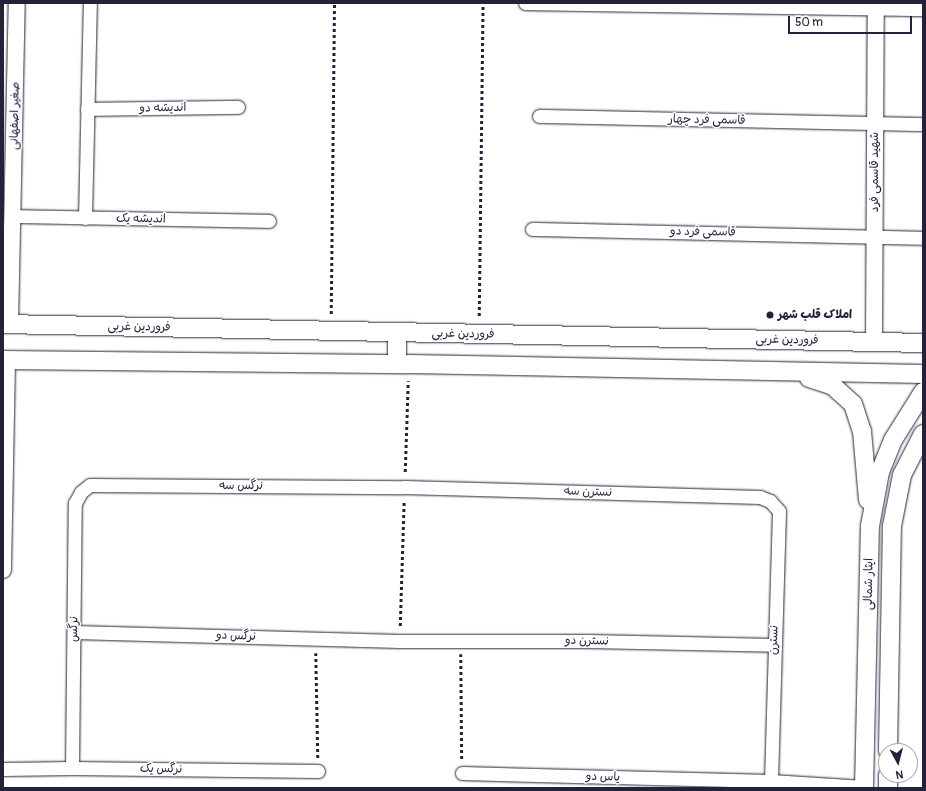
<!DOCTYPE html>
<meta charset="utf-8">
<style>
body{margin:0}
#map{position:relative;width:926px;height:791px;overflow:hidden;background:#fff;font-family:Pangolin,"Playpen Sans Arabic",sans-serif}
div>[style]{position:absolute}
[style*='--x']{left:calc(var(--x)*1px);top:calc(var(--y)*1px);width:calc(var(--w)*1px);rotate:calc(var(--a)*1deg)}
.path>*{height:2.5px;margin-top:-1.25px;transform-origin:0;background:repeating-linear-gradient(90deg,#22223b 0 3px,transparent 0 6px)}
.roads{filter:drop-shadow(0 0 1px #22223b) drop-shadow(0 0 1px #22223b)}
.minor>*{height:13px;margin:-6.5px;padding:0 6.5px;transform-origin:6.5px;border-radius:6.5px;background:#fff}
.tertiary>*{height:16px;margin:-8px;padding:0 8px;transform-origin:8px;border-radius:8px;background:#fff}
.secondary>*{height:18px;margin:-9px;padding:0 9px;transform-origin:9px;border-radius:9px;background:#fff}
.dots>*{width:11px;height:11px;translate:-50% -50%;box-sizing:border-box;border:2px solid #fff;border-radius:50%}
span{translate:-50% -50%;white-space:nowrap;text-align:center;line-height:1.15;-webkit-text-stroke:3px #fff;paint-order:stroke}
.street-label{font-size:12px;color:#22223b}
.poi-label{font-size:12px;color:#22223b;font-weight:700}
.left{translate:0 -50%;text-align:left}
.frame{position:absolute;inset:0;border:4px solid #22223b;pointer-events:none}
.north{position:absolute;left:878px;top:743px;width:40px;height:40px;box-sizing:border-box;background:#fff;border:1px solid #a7a7b1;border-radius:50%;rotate:173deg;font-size:11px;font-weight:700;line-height:16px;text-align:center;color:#22223b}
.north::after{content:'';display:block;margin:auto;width:14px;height:18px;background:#22223b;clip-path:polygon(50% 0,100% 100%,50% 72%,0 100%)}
.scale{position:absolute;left:788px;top:16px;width:124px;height:18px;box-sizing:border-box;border:2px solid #22223b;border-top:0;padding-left:5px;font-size:12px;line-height:14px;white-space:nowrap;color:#22223b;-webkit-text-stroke:3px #fff;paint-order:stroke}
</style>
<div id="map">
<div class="path">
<i style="--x:331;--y:314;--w:311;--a:-89.4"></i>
<i style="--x:479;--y:316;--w:313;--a:-89.3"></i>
<i style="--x:405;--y:472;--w:91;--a:-88.1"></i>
<i style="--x:400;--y:626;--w:125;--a:-88.2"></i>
<i style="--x:316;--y:653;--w:105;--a:88.9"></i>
<i style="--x:461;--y:654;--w:105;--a:89.5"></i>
</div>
<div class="roads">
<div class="minor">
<i style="--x:525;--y:3;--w:398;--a:0.9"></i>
<i style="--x:87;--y:109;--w:151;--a:-0.8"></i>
<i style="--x:539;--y:116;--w:384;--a:1.2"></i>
<i style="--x:12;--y:216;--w:257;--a:1.1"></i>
<i style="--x:85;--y:218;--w:215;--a:-88.7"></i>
<i style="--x:532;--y:229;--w:391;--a:1.3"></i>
<i style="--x:74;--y:632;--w:325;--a:1.6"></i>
<i style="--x:399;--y:641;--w:190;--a:0"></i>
<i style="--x:589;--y:641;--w:185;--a:1.2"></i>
<i style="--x:72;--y:768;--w:265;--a:-89.4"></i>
<i style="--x:75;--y:503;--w:13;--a:-61"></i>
<i style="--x:81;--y:492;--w:11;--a:-38"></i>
<i style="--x:90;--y:485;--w:314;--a:0.4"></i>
<i style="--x:404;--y:487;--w:356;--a:1.6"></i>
<i style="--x:760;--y:497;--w:11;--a:22"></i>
<i style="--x:770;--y:501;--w:13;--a:48"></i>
<i style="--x:779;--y:511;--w:270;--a:91.7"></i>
<i style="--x:3;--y:769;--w:69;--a:-0.8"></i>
<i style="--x:72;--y:768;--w:246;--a:0.7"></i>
<i style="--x:462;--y:773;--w:309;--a:1.5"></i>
<i style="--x:771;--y:781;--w:93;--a:3.7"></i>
</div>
<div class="tertiary">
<i style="--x:10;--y:324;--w:321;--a:-88.8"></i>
<i style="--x:874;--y:342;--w:339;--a:-89.7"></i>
<i style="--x:3;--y:570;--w:209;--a:-88.9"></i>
</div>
<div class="secondary">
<i style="--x:3;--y:324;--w:920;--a:1.18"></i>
<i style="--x:397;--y:333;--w:31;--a:90"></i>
<i style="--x:3;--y:360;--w:406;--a:0.6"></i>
<i style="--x:409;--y:364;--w:514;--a:1.11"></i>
<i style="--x:809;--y:378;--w:25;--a:18"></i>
<i style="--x:833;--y:386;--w:27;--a:42"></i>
<i style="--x:853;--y:404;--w:28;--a:72"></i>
<i style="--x:862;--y:431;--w:69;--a:85"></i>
<i style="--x:888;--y:751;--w:225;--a:-89"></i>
<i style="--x:892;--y:526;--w:52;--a:-78.9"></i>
<i style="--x:902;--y:475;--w:46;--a:-62.9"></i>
<i style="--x:864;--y:788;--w:262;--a:-88.7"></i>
<i style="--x:870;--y:526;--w:55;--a:-79.5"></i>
<i style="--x:880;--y:472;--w:35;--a:-68"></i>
<i style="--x:893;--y:440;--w:57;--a:-58"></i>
<i style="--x:888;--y:788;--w:13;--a:-90"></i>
</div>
</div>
<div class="dots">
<i style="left:770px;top:315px;background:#22223b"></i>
</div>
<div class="street-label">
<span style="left:163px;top:108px;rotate:-1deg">اندیشه دو</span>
<span style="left:15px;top:116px;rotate:-89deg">صغیر اصفهانی</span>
<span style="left:707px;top:120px;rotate:1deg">قاسمی فرد چهار</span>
<span style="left:875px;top:172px;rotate:-90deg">شهید قاسمی فرد</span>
<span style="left:141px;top:219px;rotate:1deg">اندیشه یک</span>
<span style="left:703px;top:232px;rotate:1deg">قاسمی فرد دو</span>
<span style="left:139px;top:327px;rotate:1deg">فروردین غربی</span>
<span style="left:463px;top:334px;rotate:1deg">فروردین غربی</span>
<span style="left:787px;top:340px;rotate:1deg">فروردین غربی</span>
<span style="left:241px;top:486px">نرگس سه</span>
<span style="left:588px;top:492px;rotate:2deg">نسترن سه</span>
<span style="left:869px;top:584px;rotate:-89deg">ایثار شمالی</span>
<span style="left:74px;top:629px;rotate:-89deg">نرگس</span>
<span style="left:236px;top:636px;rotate:2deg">نرگس دو</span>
<span style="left:774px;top:640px;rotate:-88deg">نسترن</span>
<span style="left:587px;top:641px;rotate:1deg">نسترن دو</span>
<span style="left:161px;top:769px;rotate:1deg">نرگس یک</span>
<span style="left:603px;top:777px;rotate:2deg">یاس دو</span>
</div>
<div class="poi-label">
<span class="left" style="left:778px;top:315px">املاک قلب شهر</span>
</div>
<div class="frame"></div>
<div class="north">N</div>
<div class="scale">50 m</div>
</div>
